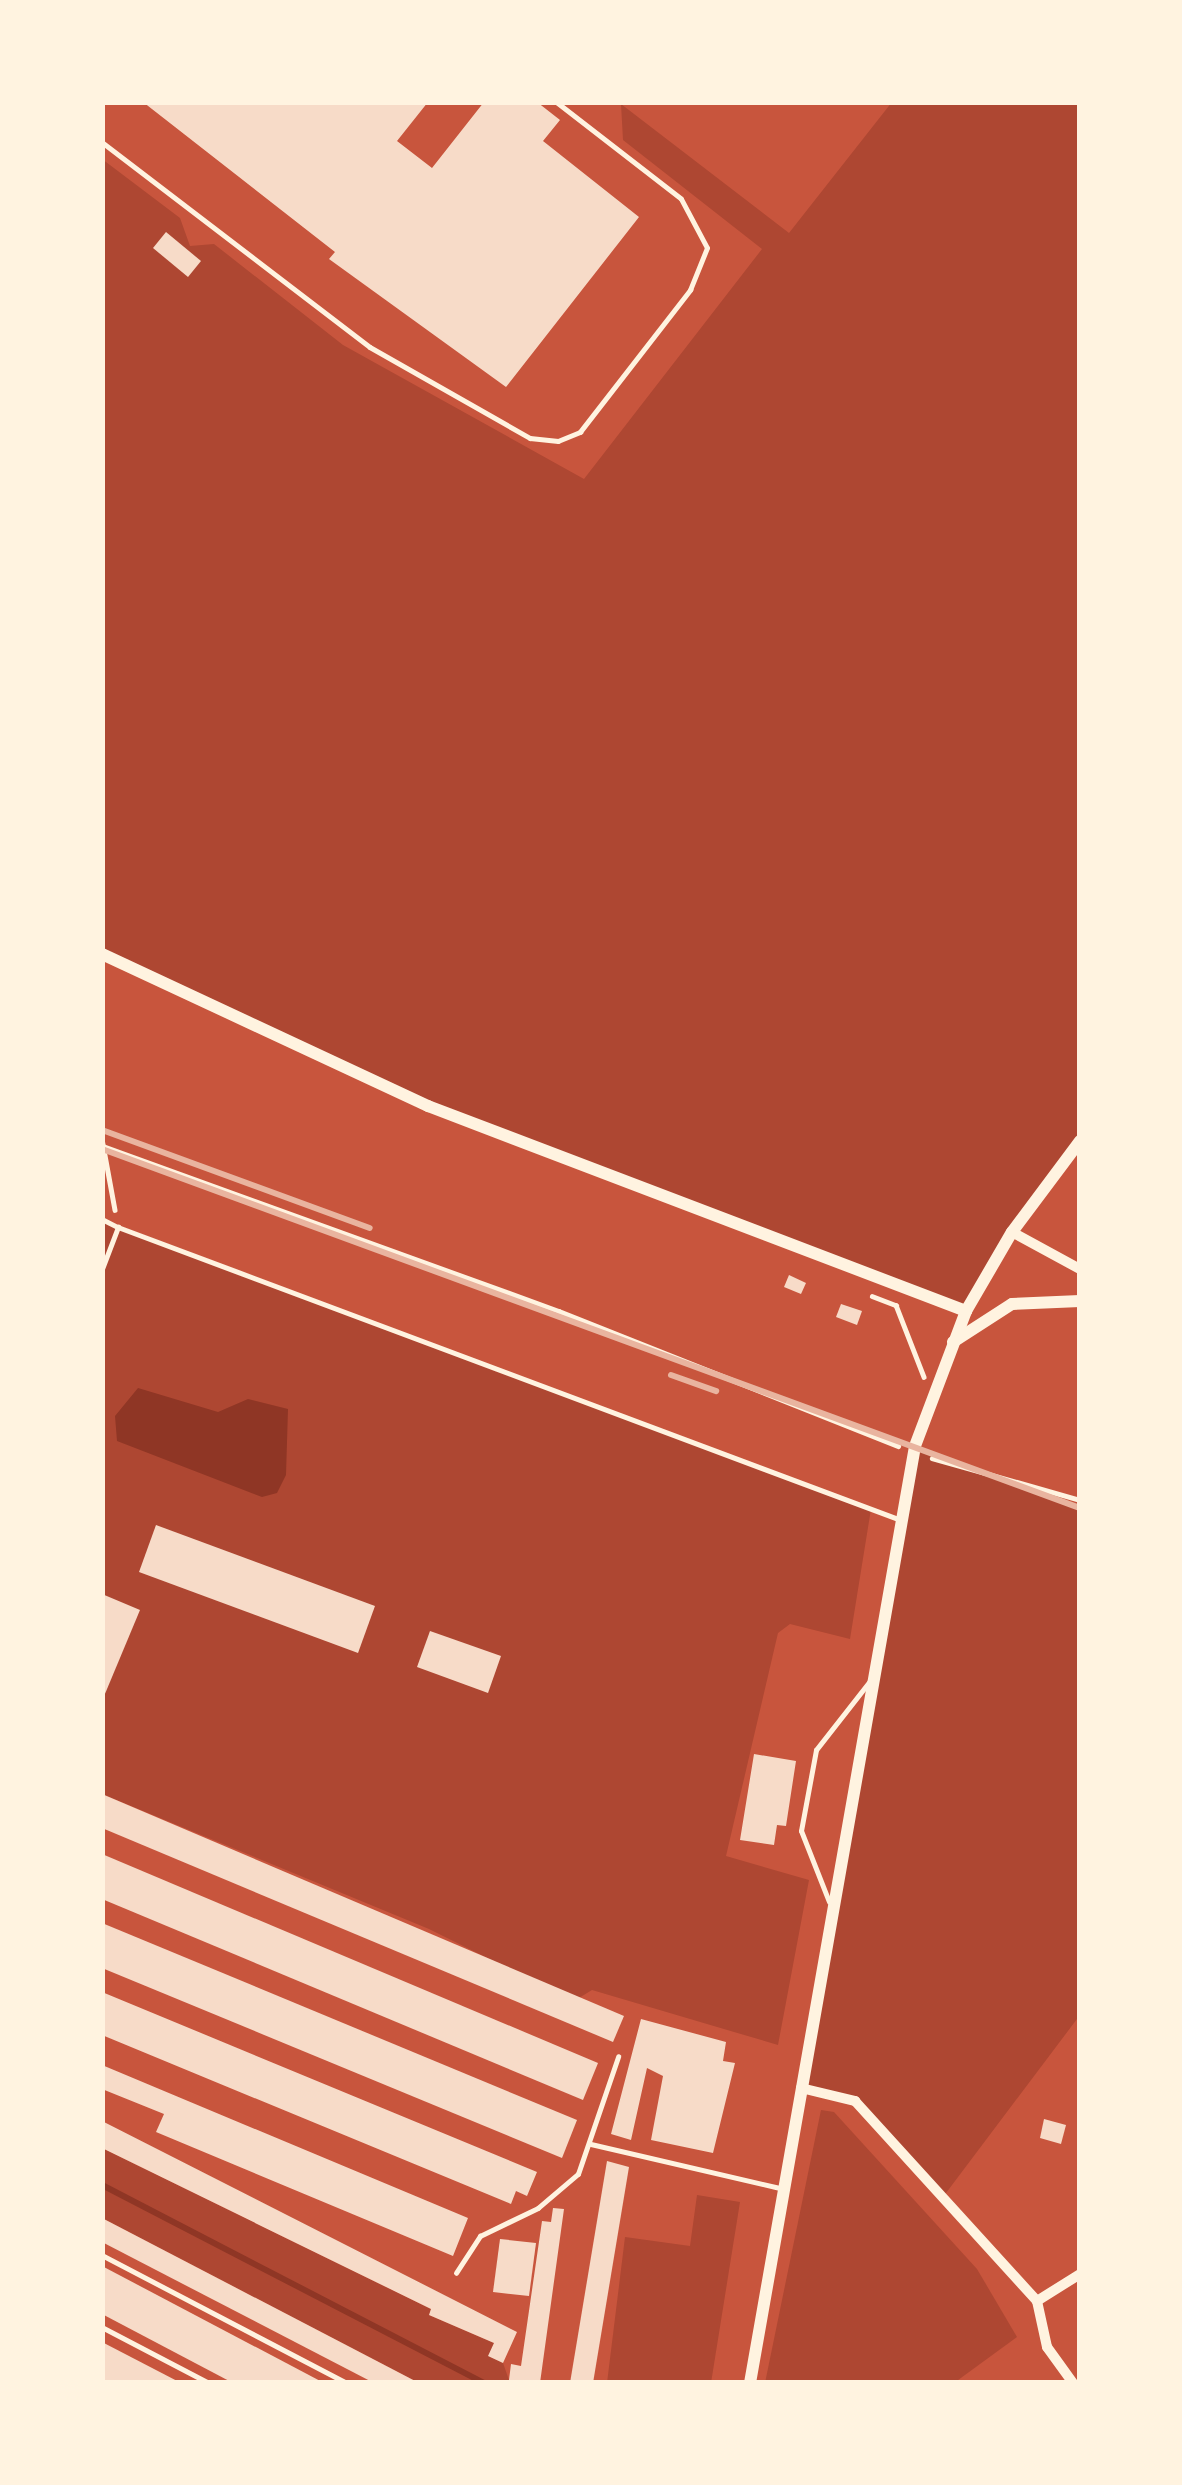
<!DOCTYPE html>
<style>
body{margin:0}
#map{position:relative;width:1182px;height:2485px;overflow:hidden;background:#c8553d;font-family:Lora,serif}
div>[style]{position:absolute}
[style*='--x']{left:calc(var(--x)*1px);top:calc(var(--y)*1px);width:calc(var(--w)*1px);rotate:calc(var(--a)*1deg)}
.green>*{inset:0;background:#ae4732}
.water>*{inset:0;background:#8f3625}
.stream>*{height:6px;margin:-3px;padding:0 3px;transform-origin:3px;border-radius:3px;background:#8f3625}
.building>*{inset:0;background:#f7dbc8}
.path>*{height:4.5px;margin:-2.25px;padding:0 2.25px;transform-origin:2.25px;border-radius:2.25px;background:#fff3e0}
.service>*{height:4.5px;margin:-2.25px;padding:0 2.25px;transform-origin:2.25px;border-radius:2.25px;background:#fff3e0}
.minor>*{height:10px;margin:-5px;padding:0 5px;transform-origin:5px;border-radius:5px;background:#fff3e0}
.tertiary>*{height:12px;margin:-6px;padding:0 6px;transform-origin:6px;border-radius:6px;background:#fff3e0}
.rail>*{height:6px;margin:-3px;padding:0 3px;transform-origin:3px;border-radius:3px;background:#e9b49f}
span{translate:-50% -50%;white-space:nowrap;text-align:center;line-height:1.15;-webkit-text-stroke:10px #fff3e0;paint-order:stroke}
.frame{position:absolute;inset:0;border:105px solid #fff3e0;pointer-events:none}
</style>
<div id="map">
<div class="green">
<i style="clip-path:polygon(892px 102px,1080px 102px,1080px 1141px,966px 1311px,428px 1106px,102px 954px,102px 159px,180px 218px,190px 246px,214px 244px,343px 345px,584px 479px,762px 249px,623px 140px,621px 104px,789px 233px)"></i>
<i style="clip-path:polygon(102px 1219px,871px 1509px,850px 1639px,790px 1624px,778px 1633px,726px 1856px,809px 1880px,778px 2045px,592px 1990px,574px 2001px,429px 1929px,102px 1794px)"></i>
<i style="clip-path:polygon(915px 1446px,1080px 1507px,1080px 2015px,943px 2197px,855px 2101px,801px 2088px)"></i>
<i style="clip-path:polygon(821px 2110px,834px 2112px,977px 2269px,1017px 2337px,954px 2383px,765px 2383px)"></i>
<i style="clip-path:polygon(102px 2148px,431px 2309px,429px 2315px,494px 2343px,489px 2356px,503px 2363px,509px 2380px,531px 2383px,419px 2383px,102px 2218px)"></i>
<i style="clip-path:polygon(697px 2195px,740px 2202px,711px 2383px,607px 2383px,625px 2237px,690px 2246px)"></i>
</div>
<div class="water">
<i style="clip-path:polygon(138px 1388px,218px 1412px,248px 1399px,288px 1409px,286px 1475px,277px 1493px,262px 1497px,117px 1441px,115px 1416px)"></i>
</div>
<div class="stream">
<i style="--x:102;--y:2185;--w:430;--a:27.4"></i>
</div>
<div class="building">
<i style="clip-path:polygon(143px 102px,428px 102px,397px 141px,432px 168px,484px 102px,537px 102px,560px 120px,543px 141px,639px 217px,506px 387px,329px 259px,335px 252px)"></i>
<i style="clip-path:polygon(166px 232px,201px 261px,188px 277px,153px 248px)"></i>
<i style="clip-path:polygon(789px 1275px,806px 1283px,801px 1294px,784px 1287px)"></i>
<i style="clip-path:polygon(841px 1304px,862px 1311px,857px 1325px,836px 1317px)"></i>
<i style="clip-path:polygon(156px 1525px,375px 1606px,358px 1653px,139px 1572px)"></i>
<i style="clip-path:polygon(102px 1594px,140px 1610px,102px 1701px)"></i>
<i style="clip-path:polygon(430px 1631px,501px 1656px,488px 1693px,417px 1667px)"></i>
<i style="clip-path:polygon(754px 1754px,796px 1761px,786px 1826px,777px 1825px,774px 1845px,740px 1840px)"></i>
<i style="clip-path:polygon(102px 1794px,624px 2016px,613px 2042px,102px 1828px)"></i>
<i style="clip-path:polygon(102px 1854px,598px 2063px,583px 2100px,102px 1899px)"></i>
<i style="clip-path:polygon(102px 1923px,577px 2120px,562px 2158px,102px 1968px)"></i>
<i style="clip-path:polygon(102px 1992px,537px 2172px,527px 2196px,516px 2191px,511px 2204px,102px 2035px)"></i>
<i style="clip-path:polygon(641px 2019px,726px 2042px,723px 2061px,735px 2063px,713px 2153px,651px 2140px,663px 2076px,647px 2068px,631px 2140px,611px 2134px)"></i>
<i style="clip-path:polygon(102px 2065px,468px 2218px,453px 2256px,156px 2132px,164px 2114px,102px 2089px)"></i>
<i style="clip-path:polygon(1044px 2119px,1066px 2125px,1061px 2144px,1040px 2138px)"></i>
<i style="clip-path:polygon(102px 2121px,517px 2332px,503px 2363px,488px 2356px,494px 2343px,429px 2315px,431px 2309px,102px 2148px)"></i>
<i style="clip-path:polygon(607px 2161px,629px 2167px,593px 2383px,570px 2383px)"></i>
<i style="clip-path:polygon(553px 2208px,564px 2209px,540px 2383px,509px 2380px,511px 2364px,521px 2366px,542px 2221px,551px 2222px)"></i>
<i style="clip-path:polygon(102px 2218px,419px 2383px,374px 2383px,102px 2242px)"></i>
<i style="clip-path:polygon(500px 2239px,536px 2243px,529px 2296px,493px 2292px)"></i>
<i style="clip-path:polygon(102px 2266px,324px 2383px,233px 2383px,102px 2314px)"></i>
<i style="clip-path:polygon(102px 2342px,181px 2383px,102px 2383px)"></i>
</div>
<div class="path">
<i style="--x:102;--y:1139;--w:72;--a:79.6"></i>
<i style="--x:103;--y:1146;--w:485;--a:19.9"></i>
<i style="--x:559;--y:1311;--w:365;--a:21.7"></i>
<i style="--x:872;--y:1296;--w:26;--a:21"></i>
<i style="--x:896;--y:1305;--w:77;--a:68.7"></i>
<i style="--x:932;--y:1458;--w:154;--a:15.8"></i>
</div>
<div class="service">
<i style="--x:102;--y:142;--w:337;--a:37.4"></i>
<i style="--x:370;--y:347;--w:184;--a:29.6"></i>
<i style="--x:530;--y:438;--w:28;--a:6"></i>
<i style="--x:558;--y:441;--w:24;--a:-22"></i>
<i style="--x:580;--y:432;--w:180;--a:-52.2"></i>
<i style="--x:690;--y:290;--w:45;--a:-68"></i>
<i style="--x:707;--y:248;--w:55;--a:-118"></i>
<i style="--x:681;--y:199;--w:158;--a:-142.2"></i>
<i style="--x:102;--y:1219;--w:18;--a:27"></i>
<i style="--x:102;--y:1269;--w:45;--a:-69.1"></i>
<i style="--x:118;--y:1227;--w:836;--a:20.52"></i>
<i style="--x:829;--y:1902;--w:76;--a:-111.5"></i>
<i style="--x:801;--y:1831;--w:82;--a:-79.5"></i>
<i style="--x:816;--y:1750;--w:88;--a:-52"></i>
<i style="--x:591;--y:2144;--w:198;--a:13.1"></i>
<i style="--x:102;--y:2255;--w:276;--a:27.6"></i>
<i style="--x:456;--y:2273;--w:44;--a:-57"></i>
<i style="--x:480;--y:2236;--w:64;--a:-25.8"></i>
<i style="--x:538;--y:2208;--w:52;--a:-40.4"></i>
<i style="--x:578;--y:2174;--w:124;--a:-71.1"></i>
<i style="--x:102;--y:2327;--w:121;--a:27.6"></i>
</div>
<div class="minor">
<i style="--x:1012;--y:1232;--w:77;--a:28.6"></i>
<i style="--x:801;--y:2088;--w:56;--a:13.5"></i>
<i style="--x:855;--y:2101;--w:270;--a:47.7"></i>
<i style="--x:1037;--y:2301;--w:47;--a:77.7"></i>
<i style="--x:1047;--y:2347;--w:44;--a:54.2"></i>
<i style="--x:1037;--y:2301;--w:51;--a:-32.1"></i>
</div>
<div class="tertiary">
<i style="--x:102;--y:954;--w:360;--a:25"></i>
<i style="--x:428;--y:1106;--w:576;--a:20.86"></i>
<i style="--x:953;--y:1342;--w:70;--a:-32.8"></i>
<i style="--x:1012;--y:1304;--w:68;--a:-2.5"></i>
<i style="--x:750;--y:2383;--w:951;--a:-80.01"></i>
<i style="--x:915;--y:1446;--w:144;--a:-69.3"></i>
<i style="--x:966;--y:1311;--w:91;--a:-59.8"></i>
<i style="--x:1012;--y:1232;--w:114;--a:-53.2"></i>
</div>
<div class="rail">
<i style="--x:102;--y:1130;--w:285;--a:20.1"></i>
<i style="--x:102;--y:1149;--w:1042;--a:20.16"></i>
<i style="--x:671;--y:1375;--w:48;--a:19.6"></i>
</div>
<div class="frame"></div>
</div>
